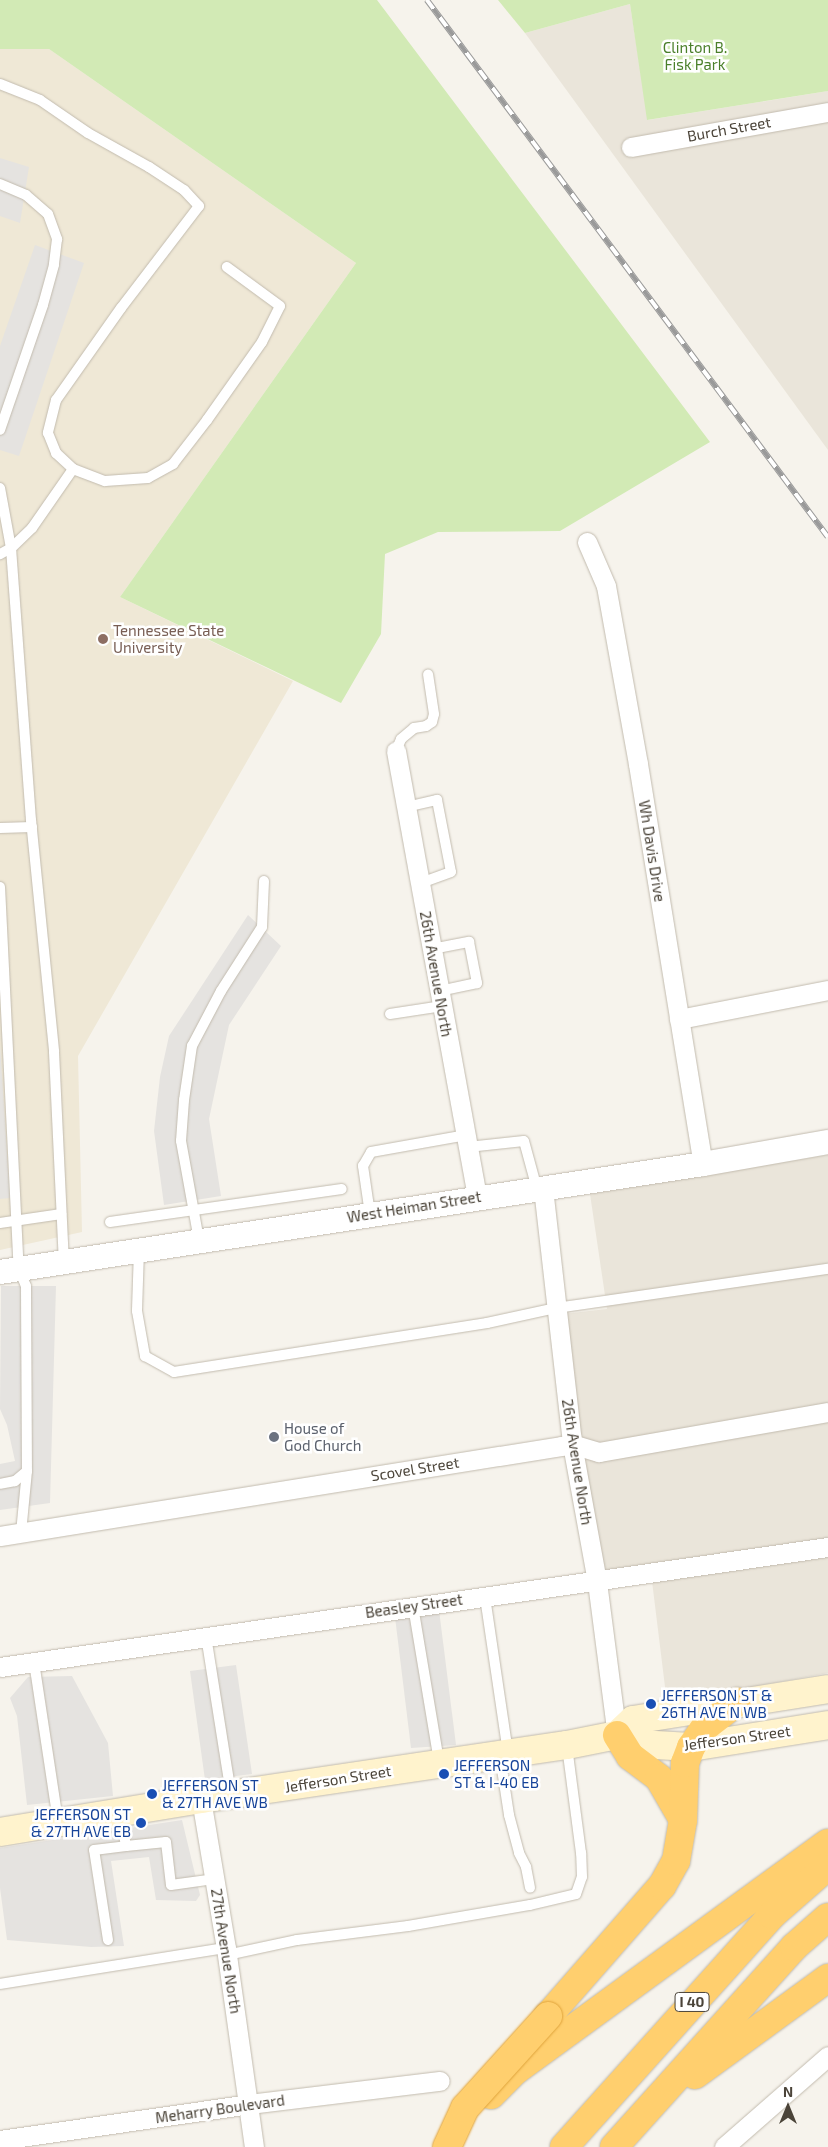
<!DOCTYPE html>
<style>
body{margin:0}
#map{position:relative;width:828px;height:2147px;overflow:hidden;background:#f6f3ec;font-family:"Exo 2",sans-serif}
div>[style]{position:absolute}
[style*='--x']{left:calc(var(--x)*1px);top:calc(var(--y)*1px);width:calc(var(--w)*1px);rotate:calc(var(--a)*1deg)}
.residential>*{inset:0;background:#eae5da}
.education>*{inset:0;background:#efe8d6}
.green>*{inset:0;background:#d2eab5}
.parking>*{inset:0;background:#e5e3e0}
.roads{filter:drop-shadow(0 0 1px #c2bbae) drop-shadow(0 0 1px #c2bbae)}
.service>*{height:10px;margin:-5px;padding:0 5px;transform-origin:5px;border-radius:5px;background:#fff}
.minor>*{height:19px;margin:-9.5px;padding:0 9.5px;transform-origin:9.5px;border-radius:9.5px;background:#fff}
.tertiary>*{height:24px;margin:-12px;padding:0 12px;transform-origin:12px;border-radius:12px;background:#fff}
.secondary>*{height:28px;margin:-14px;padding:0 14px;transform-origin:14px;border-radius:14px;background:#fff3cd}
.motorway>*{height:28px;margin:-14px;padding:0 14px;transform-origin:14px;border-radius:14px;background:#ffcf6e}
.rail>*{height:5.5px;margin-top:-2.75px;transform-origin:0;background:repeating-linear-gradient(90deg,#fff 0 11px,#9a9a9a 0 22px);box-sizing:border-box;border-block:1px solid #9a9a9a}
.bridges{filter:drop-shadow(0 0 1px #e0a43c) drop-shadow(0 0 1px #e0a43c)}
.motorway-bridge>*{height:28px;margin:-14px;padding:0 14px;transform-origin:14px;border-radius:14px;background:#ffcf6e}
.dots>*{width:14px;height:14px;translate:-50% -50%;box-sizing:border-box;border:2px solid #fff;border-radius:50%}
span{translate:-50% -50%;white-space:nowrap;text-align:center;line-height:1.15;-webkit-text-stroke:5px #fff;paint-order:stroke}
.shield-label span{padding:1px 4px;background:#fff;border:1px solid;border-radius:4px;-webkit-text-stroke-width:0}
.shield-label{font-size:14px;color:#4b4439;font-weight:700}
.park-label{font-size:15px;color:#4a7f2a}
.street-label{font-size:15px;color:#4b4439}
.education-label{font-size:15px;color:#785e54}
.left{translate:0 -50%;text-align:left}
.worship-label{font-size:15px;color:#5b616d}
.transit-label{font-size:15px;color:#164399}
.right{translate:-100% -50%;text-align:right}
.north{position:absolute;left:763px;top:2082px;width:50px;height:50px;-webkit-text-stroke:4px #fff;paint-order:stroke;rotate:0deg;font-size:14px;font-weight:700;line-height:20px;text-align:center;color:#4b4439}
.north::after{content:'';display:block;margin:auto;width:18px;height:22px;background:#4b4439;clip-path:polygon(50% 0,100% 100%,50% 72%,0 100%)}
</style>
<div id="map">
<div class="residential">
<i style="clip-path:polygon(630px 4px,648px 120px,828px 91px,828px 450px,525px 33px)"></i>
<i style="clip-path:polygon(828px 1155px,828px 1673px,667px 1703px,650px 1565px,601px 1573px,563px 1314px,607px 1309px,590px 1194px)"></i>
</div>
<div class="education">
<i style="clip-path:polygon(0 49px,49px 49px,356px 263px,120px 597px,293px 681px,78px 1056px,82px 1232px,0 1250px)"></i>
</div>
<div class="green">
<i style="clip-path:polygon(0 0,377px 0,710px 442px,560px 531px,438px 532px,385px 554px,381px 634px,341px 703px,120px 597px,356px 263px,49px 49px,0 49px)"></i>
<i style="clip-path:polygon(498px 0,828px 0,828px 91px,647px 120px,630px 4px,525px 33px)"></i>
</div>
<div class="parking">
<i style="clip-path:polygon(0 158px,29px 167px,20px 223px,0 216px)"></i>
<i style="clip-path:polygon(35px 245px,84px 263px,19px 456px,0 450px,0 346px)"></i>
<i style="clip-path:polygon(248px 915px,281px 946px,229px 1025px,209px 1119px,221px 1196px,164px 1205px,154px 1131px,160px 1077px,169px 1036px)"></i>
<i style="clip-path:polygon(0 1045px,10px 1198px,0 1199px)"></i>
<i style="clip-path:polygon(1px 1286px,56px 1286px,50px 1503px,0 1510px,0 1464px,15px 1461px,7px 1425px,0 1409px)"></i>
<i style="clip-path:polygon(439px 1610px,456px 1745px,411px 1748px,395px 1617px)"></i>
<i style="clip-path:polygon(236px 1665px,252px 1774px,205px 1780px,190px 1671px)"></i>
<i style="clip-path:polygon(72px 1676px,108px 1743px,113px 1796px,27px 1805px,17px 1716px,10px 1698px,28px 1677px)"></i>
<i style="clip-path:polygon(182px 1820px,200px 1895px,196px 1901px,156px 1900px,149px 1857px,111px 1861px,124px 1946px,91px 1947px,7px 1940px,0 1888px,0 1848px)"></i>
</div>
<div class="roads">
<div class="service">
<i style="--x:0;--y:84;--w:43;--a:21.8"></i>
<i style="--x:40;--y:100;--w:58;--a:34.5"></i>
<i style="--x:88;--y:133;--w:70;--a:29.1"></i>
<i style="--x:149;--y:167;--w:42;--a:33.3"></i>
<i style="--x:184;--y:190;--w:22;--a:47"></i>
<i style="--x:199;--y:206;--w:128;--a:127.4"></i>
<i style="--x:121;--y:308;--w:113;--a:125.2"></i>
<i style="--x:56;--y:400;--w:34;--a:104"></i>
<i style="--x:48;--y:433;--w:22;--a:68"></i>
<i style="--x:56;--y:453;--w:23;--a:43"></i>
<i style="--x:73;--y:469;--w:72;--a:124.8"></i>
<i style="--x:32;--y:528;--w:29;--a:136"></i>
<i style="--x:11;--y:548;--w:13;--a:151"></i>
<i style="--x:0;--y:184;--w:28;--a:23"></i>
<i style="--x:26;--y:195;--w:29;--a:41"></i>
<i style="--x:48;--y:214;--w:27;--a:70"></i>
<i style="--x:57;--y:239;--w:26;--a:97"></i>
<i style="--x:54;--y:265;--w:41;--a:105.4"></i>
<i style="--x:43;--y:305;--w:132;--a:109"></i>
<i style="--x:73;--y:469;--w:34;--a:21"></i>
<i style="--x:105;--y:481;--w:43;--a:-4"></i>
<i style="--x:148;--y:478;--w:29;--a:-29"></i>
<i style="--x:173;--y:464;--w:56;--a:-52.3"></i>
<i style="--x:207;--y:420;--w:95;--a:-54.8"></i>
<i style="--x:262;--y:342;--w:40;--a:-63.4"></i>
<i style="--x:280;--y:306;--w:66;--a:-143.7"></i>
<i style="--x:0;--y:488;--w:61;--a:79.6"></i>
<i style="--x:11;--y:548;--w:273;--a:85.8"></i>
<i style="--x:31;--y:820;--w:233;--a:84.3"></i>
<i style="--x:54;--y:1052;--w:210;--a:87.3"></i>
<i style="--x:396;--y:751;--w:13;--a:-67"></i>
<i style="--x:401;--y:739;--w:17;--a:-40"></i>
<i style="--x:414;--y:728;--w:12;--a:-9"></i>
<i style="--x:426;--y:726;--w:7;--a:-34"></i>
<i style="--x:432;--y:722;--w:8;--a:-76"></i>
<i style="--x:434;--y:714;--w:40;--a:-98.5"></i>
<i style="--x:406;--y:807;--w:32;--a:-13"></i>
<i style="--x:437;--y:800;--w:73;--a:79"></i>
<i style="--x:451;--y:872;--w:33;--a:160"></i>
<i style="--x:0;--y:828;--w:32;--a:-2"></i>
<i style="--x:0;--y:887;--w:382;--a:87.2"></i>
<i style="--x:19;--y:1269;--w:18;--a:68"></i>
<i style="--x:26;--y:1286;--w:185;--a:89.7"></i>
<i style="--x:27;--y:1471;--w:16;--a:140"></i>
<i style="--x:15;--y:1481;--w:15;--a:169"></i>
<i style="--x:432;--y:949;--w:38;--a:-11"></i>
<i style="--x:469;--y:942;--w:42;--a:79"></i>
<i style="--x:477;--y:983;--w:39;--a:168"></i>
<i style="--x:390;--y:1014;--w:53;--a:-8.7"></i>
<i style="--x:468;--y:1147;--w:56;--a:-6.1"></i>
<i style="--x:524;--y:1141;--w:50;--a:74.8"></i>
<i style="--x:370;--y:1214;--w:49;--a:-98.3"></i>
<i style="--x:363;--y:1166;--w:16;--a:-60"></i>
<i style="--x:371;--y:1152;--w:97;--a:-10.1"></i>
<i style="--x:110;--y:1222;--w:234;--a:-8.1"></i>
<i style="--x:0;--y:1223;--w:62;--a:-8.4"></i>
<i style="--x:199;--y:1240;--w:101;--a:-100.3"></i>
<i style="--x:181;--y:1141;--w:41;--a:-85.8"></i>
<i style="--x:184;--y:1100;--w:55;--a:-81.6"></i>
<i style="--x:192;--y:1046;--w:62;--a:-62.2"></i>
<i style="--x:221;--y:991;--w:76;--a:-57.4"></i>
<i style="--x:262;--y:927;--w:46;--a:-87.5"></i>
<i style="--x:139;--y:1250;--w:61;--a:91.9"></i>
<i style="--x:137;--y:1311;--w:46;--a:79.9"></i>
<i style="--x:145;--y:1356;--w:33;--a:29"></i>
<i style="--x:174;--y:1372;--w:317;--a:-8.9"></i>
<i style="--x:487;--y:1323;--w:71;--a:-12.3"></i>
<i style="--x:556;--y:1308;--w:275;--a:-8.2"></i>
<i style="--x:21;--y:1533;--w:62;--a:-84.5"></i>
<i style="--x:485;--y:1597;--w:158;--a:81.6"></i>
<i style="--x:413;--y:1606;--w:158;--a:80.5"></i>
<i style="--x:206;--y:1636;--w:160;--a:81"></i>
<i style="--x:34;--y:1662;--w:161;--a:81.4"></i>
<i style="--x:500;--y:1756;--w:60;--a:81.3"></i>
<i style="--x:509;--y:1815;--w:39;--a:75"></i>
<i style="--x:519;--y:1853;--w:16;--a:63"></i>
<i style="--x:526;--y:1867;--w:21;--a:79"></i>
<i style="--x:126;--y:1846;--w:40;--a:-5.7"></i>
<i style="--x:166;--y:1842;--w:43;--a:83.4"></i>
<i style="--x:171;--y:1885;--w:43;--a:-7.9"></i>
<i style="--x:108;--y:1940;--w:91;--a:-98.8"></i>
<i style="--x:94;--y:1850;--w:32;--a:-7"></i>
<i style="--x:126;--y:1846;--w:34;--a:-100"></i>
<i style="--x:227;--y:1955;--w:72;--a:-12.1"></i>
<i style="--x:297;--y:1940;--w:112;--a:-7.2"></i>
<i style="--x:408;--y:1926;--w:124;--a:-9.8"></i>
<i style="--x:530;--y:1905;--w:47;--a:-13.4"></i>
<i style="--x:576;--y:1894;--w:18;--a:-71"></i>
<i style="--x:582;--y:1877;--w:24;--a:-92"></i>
<i style="--x:581;--y:1853;--w:108;--a:-97.5"></i>
<i style="--x:0;--y:1984;--w:229;--a:-9.1"></i>
</div>
<div class="minor">
<i style="--x:631;--y:147;--w:200;--a:-10.1"></i>
<i style="--x:587;--y:542;--w:48;--a:66.6"></i>
<i style="--x:606;--y:586;--w:181;--a:79.8"></i>
<i style="--x:638;--y:764;--w:405;--a:80.8"></i>
<i style="--x:396;--y:751;--w:453;--a:79.7"></i>
<i style="--x:679;--y:1019;--w:152;--a:-11"></i>
<i style="--x:543;--y:1188;--w:258;--a:83.5"></i>
<i style="--x:572;--y:1444;--w:140;--a:79.7"></i>
<i style="--x:597;--y:1582;--w:154;--a:82.6"></i>
<i style="--x:0;--y:1536;--w:568;--a:-9.11"></i>
<i style="--x:561;--y:1446;--w:11;--a:-10"></i>
<i style="--x:572;--y:1444;--w:28;--a:17"></i>
<i style="--x:599;--y:1452;--w:232;--a:-9.9"></i>
<i style="--x:0;--y:1667;--w:837;--a:-8.25"></i>
<i style="--x:201;--y:1799;--w:151;--a:80.5"></i>
<i style="--x:226;--y:1948;--w:201;--a:82"></i>
<i style="--x:0;--y:2140;--w:252;--a:-8.2"></i>
<i style="--x:249;--y:2104;--w:192;--a:-6.9"></i>
<i style="--x:724;--y:2147;--w:138;--a:-41.2"></i>
</div>
<div class="tertiary">
<i style="--x:0;--y:1272;--w:711;--a:-8.73"></i>
<i style="--x:703;--y:1164;--w:127;--a:-10"></i>
</div>
<div class="secondary">
<i style="--x:617;--y:1735;--w:23;--a:23"></i>
<i style="--x:638;--y:1744;--w:53;--a:3.2"></i>
<i style="--x:691;--y:1747;--w:139;--a:-9.1"></i>
<i style="--x:0;--y:1832;--w:204;--a:-9.3"></i>
<i style="--x:201;--y:1799;--w:370;--a:-8.4"></i>
<i style="--x:567;--y:1745;--w:51;--a:-11.3"></i>
<i style="--x:617;--y:1735;--w:22;--a:-43"></i>
<i style="--x:633;--y:1720;--w:197;--a:-9"></i>
</div>
<div class="motorway">
<i style="--x:617;--y:1735;--w:25;--a:58"></i>
<i style="--x:630;--y:1756;--w:36;--a:37"></i>
<i style="--x:659;--y:1778;--w:46;--a:60.1"></i>
<i style="--x:548;--y:2016;--w:173;--a:-48.8"></i>
<i style="--x:662;--y:1886;--w:29;--a:-61"></i>
<i style="--x:676;--y:1861;--w:42;--a:-80.3"></i>
<i style="--x:683;--y:1820;--w:57;--a:-88"></i>
<i style="--x:685;--y:1763;--w:17;--a:-69"></i>
<i style="--x:691;--y:1747;--w:24;--a:-55"></i>
<i style="--x:705;--y:1727;--w:41;--a:-38"></i>
<i style="--x:695;--y:2075;--w:165;--a:-36.1"></i>
<i style="--x:491;--y:2095;--w:34;--a:-45"></i>
<i style="--x:515;--y:2071;--w:387;--a:-36.1"></i>
<i style="--x:564;--y:2147;--w:312;--a:-48.1"></i>
<i style="--x:772;--y:1915;--w:74;--a:-41.2"></i>
<i style="--x:614;--y:2147;--w:269;--a:-48"></i>
<i style="--x:794;--y:1947;--w:45;--a:-41.4"></i>
</div>
</div>
<div class="rail">
<i style="--x:427;--y:0;--w:670;--a:53.25"></i>
</div>
<div class="bridges">
<div class="motorway-bridge">
<i style="--x:447;--y:2147;--w:43;--a:-65.2"></i>
<i style="--x:465;--y:2108;--w:124;--a:-47.9"></i>
</div>
</div>
<div class="dots">
<i style="left:103px;top:639px;background:#8d6e63"></i>
<i style="left:274px;top:1437px;background:#6b7280"></i>
<i style="left:651px;top:1704px;background:#1a4fb4"></i>
<i style="left:444px;top:1774px;background:#1a4fb4"></i>
<i style="left:152px;top:1794px;background:#1a4fb4"></i>
<i style="left:141px;top:1823px;background:#1a4fb4"></i>
</div>
<div class="shield-label">
<span style="left:692px;top:2002px">I 40</span>
</div>
<div class="park-label">
<span style="left:695px;top:56px">Clinton B.<br>Fisk Park</span>
</div>
<div class="street-label">
<span style="left:729px;top:129px;rotate:-10deg">Burch Street</span>
<span style="left:652px;top:851px;rotate:81deg">Wh Davis Drive</span>
<span style="left:436px;top:974px;rotate:80deg">26th Avenue North</span>
<span style="left:414px;top:1207px;rotate:-9deg">West Heiman Street</span>
<span style="left:577px;top:1462px;rotate:81deg">26th Avenue North</span>
<span style="left:415px;top:1469px;rotate:-9deg">Scovel Street</span>
<span style="left:414px;top:1606px;rotate:-8deg">Beasley Street</span>
<span style="left:737px;top:1738px;rotate:-8deg">Jefferson Street</span>
<span style="left:338px;top:1779px;rotate:-9deg">Jefferson Street</span>
<span style="left:226px;top:1951px;rotate:81deg">27th Avenue North</span>
<span style="left:220px;top:2109px;rotate:-8deg">Meharry Boulevard</span>
</div>
<div class="education-label">
<span class="left" style="left:113px;top:639px">Tennessee State<br>University</span>
</div>
<div class="worship-label">
<span class="left" style="left:284px;top:1437px">House of<br>God Church</span>
</div>
<div class="transit-label">
<span class="left" style="left:661px;top:1704px">JEFFERSON ST &amp;<br>26TH AVE N WB</span>
<span class="left" style="left:454px;top:1774px">JEFFERSON<br>ST &amp; I-40 EB</span>
<span class="left" style="left:162px;top:1794px">JEFFERSON ST<br>&amp; 27TH AVE WB</span>
<span class="right" style="left:131px;top:1823px">JEFFERSON ST<br>&amp; 27TH AVE EB</span>
</div>
<div class="north">N</div>
</div>
